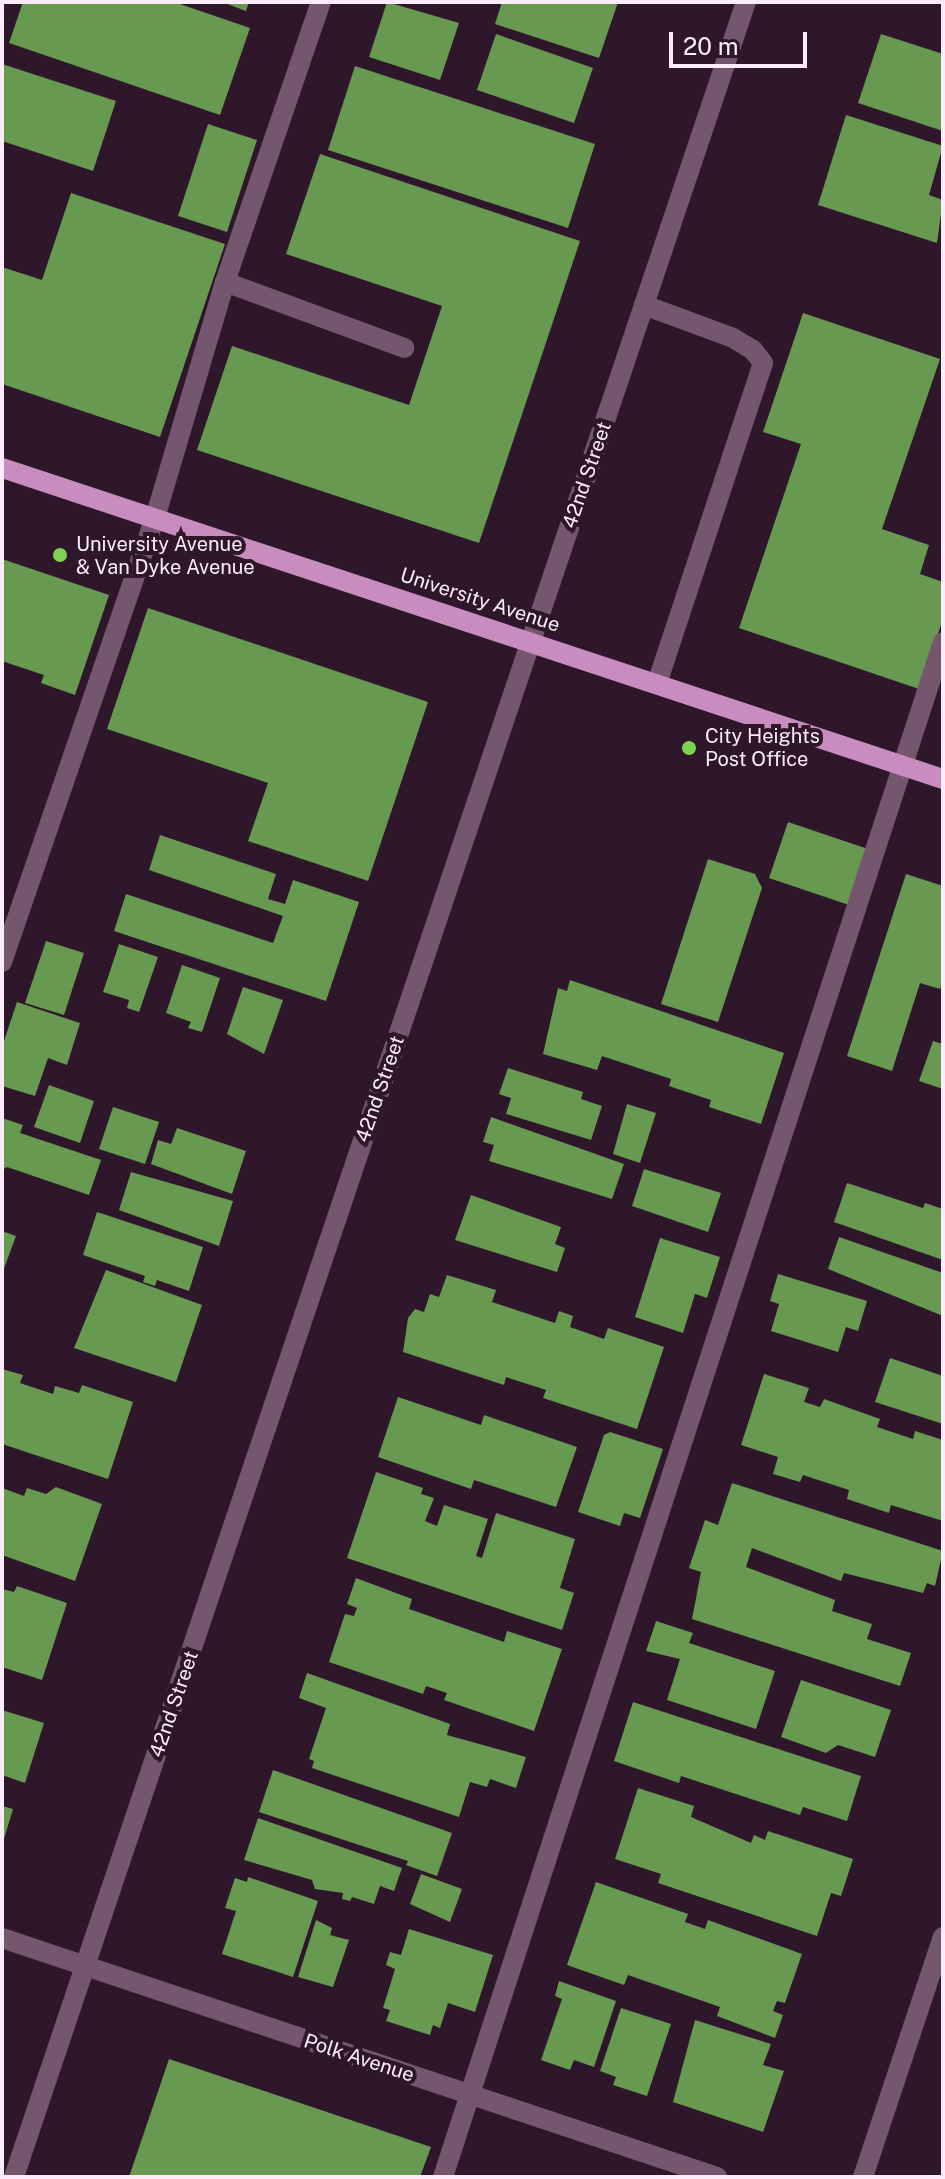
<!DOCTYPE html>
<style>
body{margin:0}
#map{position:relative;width:945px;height:2179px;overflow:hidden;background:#2e172a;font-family:"Public Sans",sans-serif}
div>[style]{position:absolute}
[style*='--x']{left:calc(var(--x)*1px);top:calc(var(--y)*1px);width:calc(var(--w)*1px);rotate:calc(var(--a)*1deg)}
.building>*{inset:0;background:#679950}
.minor>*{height:20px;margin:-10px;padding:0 10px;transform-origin:10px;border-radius:10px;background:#74566e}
.major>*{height:20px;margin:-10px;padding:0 10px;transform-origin:10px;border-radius:10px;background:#c88cbe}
.dots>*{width:22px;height:22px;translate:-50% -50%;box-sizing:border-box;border:4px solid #2e172a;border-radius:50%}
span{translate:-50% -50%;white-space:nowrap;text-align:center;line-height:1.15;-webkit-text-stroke:8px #2e172a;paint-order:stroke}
.street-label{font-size:20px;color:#fcecf9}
.poi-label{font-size:20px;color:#fcecf9}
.left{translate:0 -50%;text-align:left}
.frame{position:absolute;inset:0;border:4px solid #fcecf9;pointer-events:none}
.scale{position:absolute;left:669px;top:32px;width:138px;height:36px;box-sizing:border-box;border:4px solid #fcecf9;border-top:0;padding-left:10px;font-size:24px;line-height:28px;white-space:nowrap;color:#fcecf9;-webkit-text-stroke:6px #2e172a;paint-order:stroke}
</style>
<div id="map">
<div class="building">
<i style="clip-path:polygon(23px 2px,174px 2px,250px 28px,220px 115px,9px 43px)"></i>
<i style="clip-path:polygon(222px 2px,249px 2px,246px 11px)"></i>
<i style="clip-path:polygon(387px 2px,459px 23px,440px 80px,369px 57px)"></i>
<i style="clip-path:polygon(502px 2px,618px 2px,599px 58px,495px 24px)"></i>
<i style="clip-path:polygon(496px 34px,593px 68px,574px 123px,477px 90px)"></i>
<i style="clip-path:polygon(881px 34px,943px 54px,943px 131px,858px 103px)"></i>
<i style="clip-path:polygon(2px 64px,116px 101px,93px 171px,2px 141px)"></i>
<i style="clip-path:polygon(355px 66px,595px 144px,568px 228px,328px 150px)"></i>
<i style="clip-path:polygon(846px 115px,943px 146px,929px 195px,943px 200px,937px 243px,818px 205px)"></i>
<i style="clip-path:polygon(208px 124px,257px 140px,227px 232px,178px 216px)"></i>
<i style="clip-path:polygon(320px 154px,580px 241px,479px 543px,197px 450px,232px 346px,409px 405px,442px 306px,286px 254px)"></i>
<i style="clip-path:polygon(71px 193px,225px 244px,160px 437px,2px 384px,2px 267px,42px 280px)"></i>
<i style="clip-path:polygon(803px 313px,940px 359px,882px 529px,929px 545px,920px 574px,943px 582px,943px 619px,919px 689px,739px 628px,801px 444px,763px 432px)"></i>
<i style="clip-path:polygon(2px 559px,109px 595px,75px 695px,41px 683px,44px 675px,2px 661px)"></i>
<i style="clip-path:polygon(148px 608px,428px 702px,368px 881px,248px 841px,268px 783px,107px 729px)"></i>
<i style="clip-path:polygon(788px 822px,868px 849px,849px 905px,769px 878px)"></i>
<i style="clip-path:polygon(160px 835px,276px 874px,268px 899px,285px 904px,293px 880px,359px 902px,326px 1001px,114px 931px,126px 894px,273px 943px,283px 916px,149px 870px)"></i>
<i style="clip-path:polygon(708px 859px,755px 874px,762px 888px,718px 1022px,661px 1004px)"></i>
<i style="clip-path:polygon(906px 874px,943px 886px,943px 980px,940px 989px,920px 983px,892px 1071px,847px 1056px)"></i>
<i style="clip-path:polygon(46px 941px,84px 953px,64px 1015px,25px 1003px)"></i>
<i style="clip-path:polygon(119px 944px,158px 957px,139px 1012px,127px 1008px,129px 1000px,103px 992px)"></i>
<i style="clip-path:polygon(182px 965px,220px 978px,202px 1032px,188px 1028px,191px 1022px,166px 1013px)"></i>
<i style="clip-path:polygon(570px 980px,784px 1053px,761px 1124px,709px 1107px,711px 1100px,669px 1086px,671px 1079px,602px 1056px,597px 1070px,543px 1054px,558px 988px,567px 991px)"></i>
<i style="clip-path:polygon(243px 987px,283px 1000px,264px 1054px,227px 1034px)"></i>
<i style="clip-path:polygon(17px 1002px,80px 1023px,67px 1065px,48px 1058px,35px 1096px,2px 1086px,2px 1047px)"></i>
<i style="clip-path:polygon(933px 1041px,943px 1044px,943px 1089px,919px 1081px)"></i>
<i style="clip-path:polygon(508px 1068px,583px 1092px,581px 1099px,602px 1106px,591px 1140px,506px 1114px,511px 1098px,499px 1094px)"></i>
<i style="clip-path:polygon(49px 1085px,94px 1101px,80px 1143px,34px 1127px)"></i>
<i style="clip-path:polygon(627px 1104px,656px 1113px,640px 1163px,613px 1154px)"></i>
<i style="clip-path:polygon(113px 1107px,159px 1122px,145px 1164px,99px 1149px)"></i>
<i style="clip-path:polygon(491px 1117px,624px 1164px,612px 1199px,489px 1161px,494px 1145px,483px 1142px)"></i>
<i style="clip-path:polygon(2px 1118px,23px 1125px,20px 1133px,101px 1160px,89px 1195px,7px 1167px,2px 1170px)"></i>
<i style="clip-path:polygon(177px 1128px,246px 1151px,232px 1194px,151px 1164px,158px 1140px,171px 1144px)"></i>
<i style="clip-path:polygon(644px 1169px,721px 1193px,708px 1232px,632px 1206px)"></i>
<i style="clip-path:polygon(131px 1172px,233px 1201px,219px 1246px,119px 1210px)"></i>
<i style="clip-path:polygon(847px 1183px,923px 1208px,925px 1203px,943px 1209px,943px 1260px,834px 1222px)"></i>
<i style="clip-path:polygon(471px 1195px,561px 1227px,555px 1244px,565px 1248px,557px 1272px,455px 1240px)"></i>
<i style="clip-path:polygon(97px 1212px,203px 1247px,189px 1291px,157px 1280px,155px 1286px,143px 1282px,145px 1276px,83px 1255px)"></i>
<i style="clip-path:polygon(2px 1231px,16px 1236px,2px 1274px)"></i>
<i style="clip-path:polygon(839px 1237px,943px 1273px,943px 1316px,828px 1269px)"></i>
<i style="clip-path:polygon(660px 1238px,720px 1257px,707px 1298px,695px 1294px,683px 1333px,635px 1317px)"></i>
<i style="clip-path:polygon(106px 1270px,202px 1305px,176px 1382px,74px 1348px)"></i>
<i style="clip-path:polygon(778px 1274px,867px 1301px,858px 1331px,846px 1327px,838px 1352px,771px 1331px,779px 1304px,770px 1301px)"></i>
<i style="clip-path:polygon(447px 1275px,496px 1290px,492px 1302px,555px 1323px,559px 1311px,573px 1316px,570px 1327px,604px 1339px,608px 1328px,664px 1347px,637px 1429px,543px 1398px,546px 1390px,506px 1377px,504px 1385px,403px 1352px,408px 1318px,415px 1309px,424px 1312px,430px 1294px,439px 1297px)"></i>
<i style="clip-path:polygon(890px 1358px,943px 1376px,943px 1424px,875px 1402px)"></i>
<i style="clip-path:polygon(2px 1369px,23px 1375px,20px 1383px,53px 1394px,55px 1386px,79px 1393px,82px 1385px,133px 1402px,108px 1479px,2px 1444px)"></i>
<i style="clip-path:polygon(764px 1374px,809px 1388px,804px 1402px,820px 1407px,824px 1399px,880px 1419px,877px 1427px,913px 1439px,915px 1431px,943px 1440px,943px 1521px,891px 1505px,889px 1513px,847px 1499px,849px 1490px,803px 1475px,800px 1482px,773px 1474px,778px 1457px,741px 1445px)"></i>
<i style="clip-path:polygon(398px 1397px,481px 1425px,484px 1415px,577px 1447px,556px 1507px,474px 1480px,471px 1489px,378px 1457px)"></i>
<i style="clip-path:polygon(610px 1432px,663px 1449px,640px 1518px,624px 1513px,620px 1526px,578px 1512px,604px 1435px)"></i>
<i style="clip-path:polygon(376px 1472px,423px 1488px,421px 1494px,434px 1498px,425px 1521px,437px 1526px,444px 1505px,488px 1519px,476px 1556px,482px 1558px,496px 1513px,575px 1539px,560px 1588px,574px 1593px,562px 1630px,347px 1558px)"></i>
<i style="clip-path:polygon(732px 1483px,943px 1551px,935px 1586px,927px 1583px,923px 1593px,844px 1573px,841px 1581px,752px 1548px,746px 1567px,835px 1600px,832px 1611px,872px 1624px,867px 1639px,911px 1653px,900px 1686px,692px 1619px,701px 1572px,689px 1568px,705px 1520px,718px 1525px)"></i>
<i style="clip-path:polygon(56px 1487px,102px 1504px,75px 1581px,2px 1555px,2px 1488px,24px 1496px,27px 1488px,46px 1494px)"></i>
<i style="clip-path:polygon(356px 1578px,412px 1599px,409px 1609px,504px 1642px,507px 1631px,562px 1649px,534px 1731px,444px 1700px,447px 1693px,426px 1686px,423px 1694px,329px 1662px,345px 1614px,354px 1616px,357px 1608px,347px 1604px)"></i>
<i style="clip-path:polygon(17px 1586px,67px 1603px,42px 1680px,2px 1667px,2px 1589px,14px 1592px)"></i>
<i style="clip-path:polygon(656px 1621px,693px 1633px,689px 1643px,775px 1671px,756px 1729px,667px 1700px,680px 1659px,646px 1651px)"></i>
<i style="clip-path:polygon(307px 1673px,450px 1724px,447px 1735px,526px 1757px,516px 1788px,490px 1779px,487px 1787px,470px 1782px,459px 1817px,312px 1768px,314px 1761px,309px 1759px,326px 1708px,299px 1698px)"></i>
<i style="clip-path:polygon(801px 1680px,891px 1710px,875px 1757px,838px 1745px,826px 1753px,781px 1737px)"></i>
<i style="clip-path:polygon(633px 1702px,861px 1776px,847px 1821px,803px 1807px,800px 1815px,681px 1776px,679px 1783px,614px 1761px)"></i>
<i style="clip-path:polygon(2px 1710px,44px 1723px,25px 1783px,2px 1775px)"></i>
<i style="clip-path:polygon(273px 1770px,452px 1833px,437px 1876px,406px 1865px,408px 1861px,259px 1812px)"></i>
<i style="clip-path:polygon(638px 1788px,694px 1806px,691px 1817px,751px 1843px,754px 1835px,765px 1840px,768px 1831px,853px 1859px,841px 1896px,831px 1893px,817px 1936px,658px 1883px,661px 1874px,615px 1859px)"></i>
<i style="clip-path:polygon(2px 1806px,13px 1809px,3px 1842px,2px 1842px)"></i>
<i style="clip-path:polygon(258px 1818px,402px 1868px,394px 1891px,380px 1886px,374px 1904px,352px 1897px,350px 1901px,342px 1899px,343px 1893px,315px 1889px,312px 1880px,244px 1860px)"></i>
<i style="clip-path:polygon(421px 1874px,462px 1889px,450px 1922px,410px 1904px)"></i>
<i style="clip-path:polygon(248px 1877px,318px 1901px,293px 1977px,222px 1954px,236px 1911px,225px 1908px,235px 1878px,247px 1882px)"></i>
<i style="clip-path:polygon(596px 1882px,688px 1914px,685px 1922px,705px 1929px,708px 1920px,802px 1954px,785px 2003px,777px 2001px,773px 2011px,783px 2015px,775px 2038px,717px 2016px,720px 2007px,628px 1975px,624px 1985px,567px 1965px)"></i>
<i style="clip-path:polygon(316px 1920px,332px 1928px,330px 1935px,349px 1940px,333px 1987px,298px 1977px)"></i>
<i style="clip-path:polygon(409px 1929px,493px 1955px,475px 2012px,448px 2003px,440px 2028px,433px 2025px,430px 2035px,386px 2021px,390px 2010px,383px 2008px,395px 1969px,386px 1965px,390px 1952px,401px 1955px)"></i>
<i style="clip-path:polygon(559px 1981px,616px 2001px,594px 2067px,574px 2060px,570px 2070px,541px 2060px,562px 1999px,555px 1996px)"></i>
<i style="clip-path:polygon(621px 2008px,671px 2024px,647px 2096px,613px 2085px,616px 2077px,600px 2071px)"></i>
<i style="clip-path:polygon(695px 2020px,771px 2044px,763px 2065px,784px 2071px,763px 2132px,673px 2102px)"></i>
<i style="clip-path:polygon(169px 2059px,431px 2147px,420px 2177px,129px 2177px)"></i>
</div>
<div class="minor">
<i style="--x:225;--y:282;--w:191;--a:20.2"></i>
<i style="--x:644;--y:305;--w:95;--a:20.3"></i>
<i style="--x:733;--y:338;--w:23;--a:31"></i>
<i style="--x:753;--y:350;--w:16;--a:52"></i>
<i style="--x:763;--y:363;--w:338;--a:108.3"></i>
<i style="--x:2;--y:962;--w:470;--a:-71"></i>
<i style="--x:155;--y:518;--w:246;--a:-73.5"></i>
<i style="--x:225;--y:282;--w:296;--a:-71.1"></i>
<i style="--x:2;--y:1938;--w:754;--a:18.48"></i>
<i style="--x:14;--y:2177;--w:2295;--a:-71.4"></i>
<i style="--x:443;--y:2177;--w:1614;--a:-71.96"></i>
<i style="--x:863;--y:2177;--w:253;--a:-71.6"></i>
</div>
<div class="major">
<i style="--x:2;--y:468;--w:991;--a:18.29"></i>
</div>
<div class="dots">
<i style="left:60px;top:555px;background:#7ed153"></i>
<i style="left:689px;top:748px;background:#7ed153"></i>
</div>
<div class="street-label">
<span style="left:587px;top:475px;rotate:-71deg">42nd Street</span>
<span style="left:480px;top:600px;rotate:18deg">University Avenue</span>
<span style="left:380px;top:1089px;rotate:-71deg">42nd Street</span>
<span style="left:174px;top:1704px;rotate:-71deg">42nd Street</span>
<span style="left:359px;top:2058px;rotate:18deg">Polk Avenue</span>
</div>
<div class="poi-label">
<span class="left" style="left:76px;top:556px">University Avenue<br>&amp; Van Dyke Avenue</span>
<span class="left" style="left:705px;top:748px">City Heights<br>Post Office</span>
</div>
<div class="frame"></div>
<div class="scale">20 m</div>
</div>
